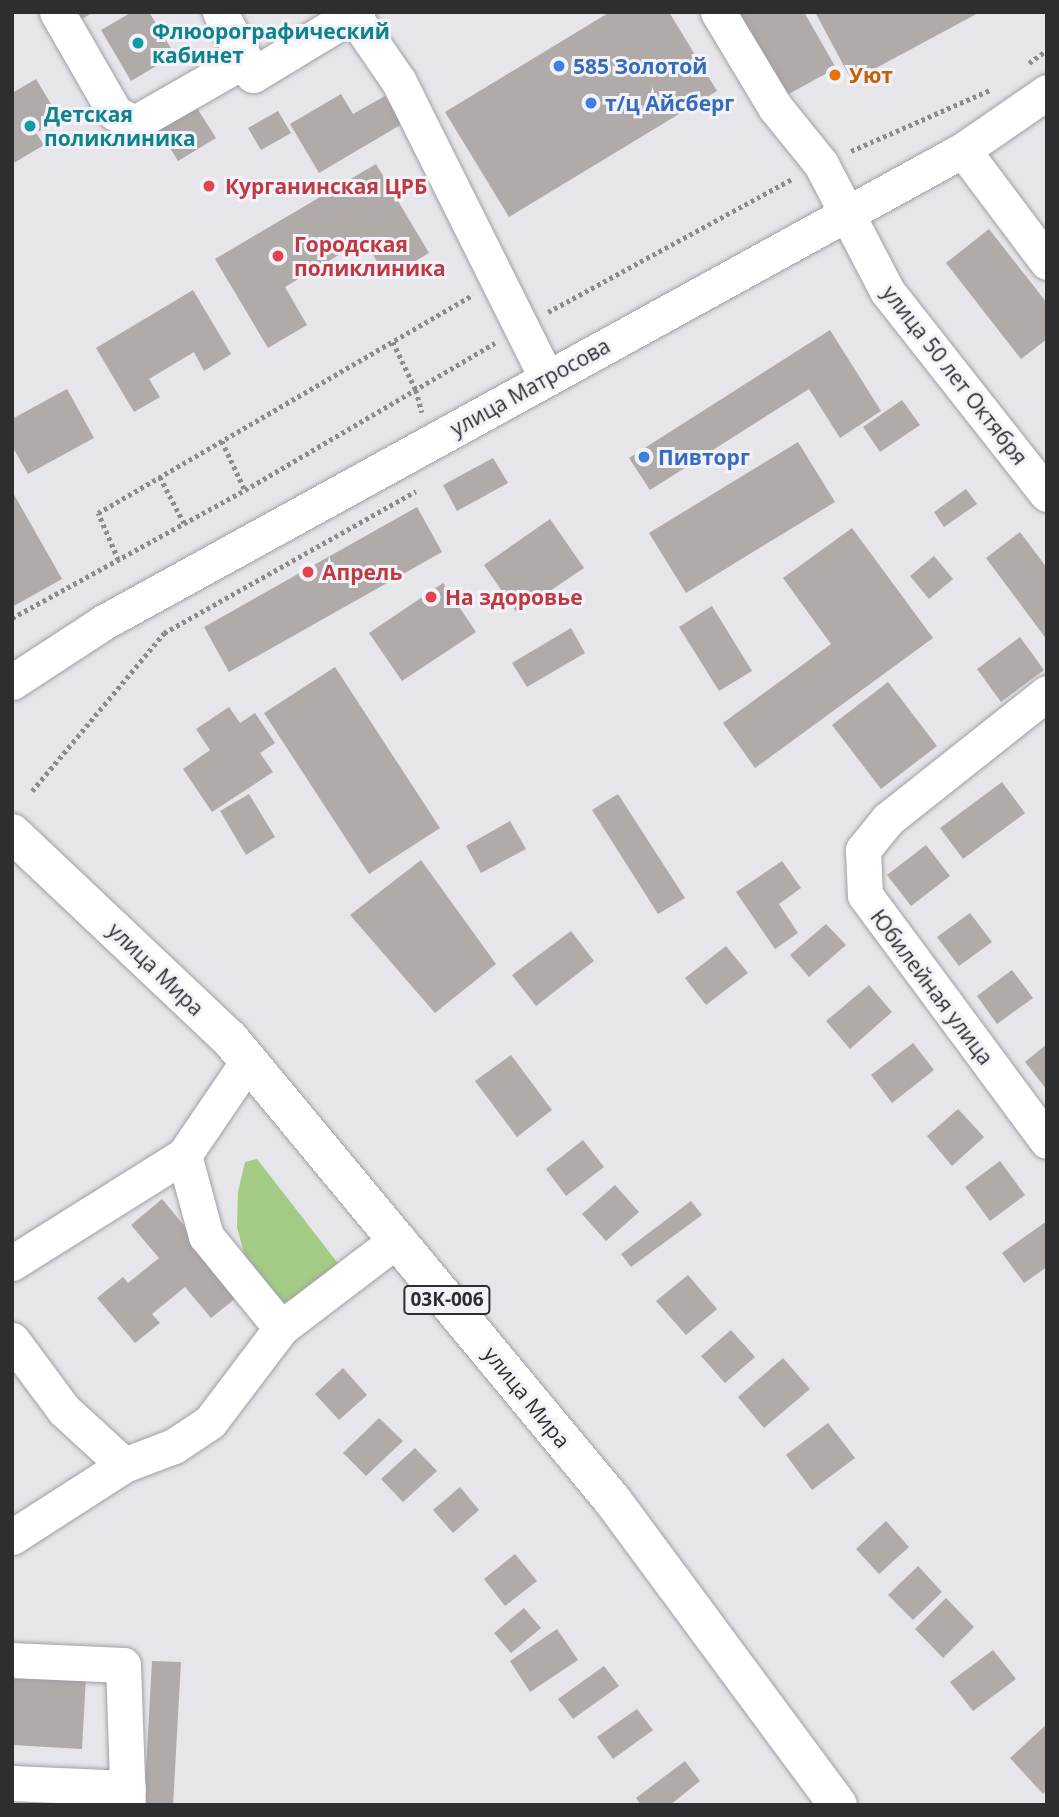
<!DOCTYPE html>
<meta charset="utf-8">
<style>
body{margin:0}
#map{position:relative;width:1059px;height:1817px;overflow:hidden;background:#e5e5ea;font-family:"Open Sans",sans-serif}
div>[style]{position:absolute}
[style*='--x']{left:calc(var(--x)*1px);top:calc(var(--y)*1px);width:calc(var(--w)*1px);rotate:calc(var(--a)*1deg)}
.green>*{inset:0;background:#a3cb86}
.building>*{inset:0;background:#b0aaa9}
.path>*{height:4.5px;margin-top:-2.25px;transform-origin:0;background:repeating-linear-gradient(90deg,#8c8c8f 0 3.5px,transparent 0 7px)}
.roads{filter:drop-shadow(0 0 2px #a09fa4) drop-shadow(0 0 2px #a09fa4)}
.minor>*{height:35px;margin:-17.5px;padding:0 17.5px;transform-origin:17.5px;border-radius:17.5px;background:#fff}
.major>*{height:38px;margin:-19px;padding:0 19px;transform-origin:19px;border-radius:19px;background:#fff}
.dots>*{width:19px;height:19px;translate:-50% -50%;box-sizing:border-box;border:4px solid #f3f2f8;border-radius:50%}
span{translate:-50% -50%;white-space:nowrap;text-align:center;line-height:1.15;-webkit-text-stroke:6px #f3f2f8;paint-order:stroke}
.shield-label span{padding:2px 5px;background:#f3f2f8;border:2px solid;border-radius:5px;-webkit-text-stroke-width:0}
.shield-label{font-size:19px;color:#2e2e30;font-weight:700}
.culture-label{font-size:21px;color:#0d838f;font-weight:700}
.left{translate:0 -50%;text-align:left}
.shop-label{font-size:21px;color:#366cbe;font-weight:700}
.food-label{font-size:21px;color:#c56008;font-weight:700}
.health-label{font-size:21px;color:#be3a42;font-weight:700}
.street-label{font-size:21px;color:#2e2e30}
.frame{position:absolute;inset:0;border:14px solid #2e2e30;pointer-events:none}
</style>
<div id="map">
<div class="green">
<i style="clip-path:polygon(257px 1159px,340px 1266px,298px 1303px,277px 1302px,246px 1261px,237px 1227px,238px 1192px,245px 1162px)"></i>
</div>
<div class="building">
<i style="clip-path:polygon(73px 12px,94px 12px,78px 21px)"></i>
<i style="clip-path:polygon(132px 12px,149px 12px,175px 55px,131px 81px,101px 30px)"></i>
<i style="clip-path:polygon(610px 12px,669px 12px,717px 91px,509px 217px,445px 112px)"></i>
<i style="clip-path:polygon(729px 12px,804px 12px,836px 68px,778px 100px)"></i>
<i style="clip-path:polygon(815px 12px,980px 12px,852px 81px)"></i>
<i style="clip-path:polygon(36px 79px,60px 119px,36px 133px,44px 145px,12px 164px,12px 93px)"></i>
<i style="clip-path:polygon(188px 94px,216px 138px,178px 161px,151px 117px)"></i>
<i style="clip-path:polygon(341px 94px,353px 114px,385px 96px,402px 124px,319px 173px,290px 124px)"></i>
<i style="clip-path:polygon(278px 111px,291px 133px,261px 150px,248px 128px)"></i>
<i style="clip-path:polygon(376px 164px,429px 253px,387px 278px,364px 240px,285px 287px,307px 325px,268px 348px,215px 259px)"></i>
<i style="clip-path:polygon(989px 229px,1047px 303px,1047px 339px,1021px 359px,946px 263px)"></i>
<i style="clip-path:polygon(193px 290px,231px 354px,204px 371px,194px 352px,149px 379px,160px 397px,134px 412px,96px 348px)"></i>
<i style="clip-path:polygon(830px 330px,881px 411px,840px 438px,809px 389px,650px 490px,629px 458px)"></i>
<i style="clip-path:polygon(67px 389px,94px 438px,28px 474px,12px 446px,12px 419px)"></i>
<i style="clip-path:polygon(902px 400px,920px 425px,880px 452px,863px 427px)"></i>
<i style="clip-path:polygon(798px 442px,835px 502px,686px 593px,649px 533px)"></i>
<i style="clip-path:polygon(493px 458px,508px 483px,457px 511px,443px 485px)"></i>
<i style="clip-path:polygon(966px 489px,977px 504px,944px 527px,934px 512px)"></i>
<i style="clip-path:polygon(12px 491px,62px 579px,12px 607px)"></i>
<i style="clip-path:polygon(417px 507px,442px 552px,229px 672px,204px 627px)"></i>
<i style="clip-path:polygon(550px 519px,584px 568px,517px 613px,484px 565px)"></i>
<i style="clip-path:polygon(852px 528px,933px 638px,755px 768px,723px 723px,831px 644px,783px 578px)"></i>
<i style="clip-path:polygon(1020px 532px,1047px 568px,1047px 640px,986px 558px)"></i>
<i style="clip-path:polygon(934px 556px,953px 579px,929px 599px,910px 576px)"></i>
<i style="clip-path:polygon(443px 583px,476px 632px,402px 681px,369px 633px)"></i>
<i style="clip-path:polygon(712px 606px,752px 671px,719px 691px,679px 627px)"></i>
<i style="clip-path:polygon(571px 628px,585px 653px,527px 687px,512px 663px)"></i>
<i style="clip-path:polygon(1020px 637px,1044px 670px,1001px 702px,977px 669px)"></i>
<i style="clip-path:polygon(335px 667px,440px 828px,369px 874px,264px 713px)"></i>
<i style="clip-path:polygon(888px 682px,937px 746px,881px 789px,832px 725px)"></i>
<i style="clip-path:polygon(229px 707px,240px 723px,255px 713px,275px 743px,260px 753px,273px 772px,212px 812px,183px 769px,210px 750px,196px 729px)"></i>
<i style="clip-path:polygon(1002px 782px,1025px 813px,963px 859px,940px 828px)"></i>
<i style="clip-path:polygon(249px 794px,275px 837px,246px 855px,220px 811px)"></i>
<i style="clip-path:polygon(618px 794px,685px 898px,658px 914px,592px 810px)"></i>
<i style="clip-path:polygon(510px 821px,526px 849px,481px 873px,466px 846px)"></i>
<i style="clip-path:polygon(926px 845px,950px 876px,911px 906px,887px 875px)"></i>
<i style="clip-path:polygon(421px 860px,496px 964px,435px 1013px,350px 915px)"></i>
<i style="clip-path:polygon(782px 861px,801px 888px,779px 904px,798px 933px,775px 949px,736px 892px)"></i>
<i style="clip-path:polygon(970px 913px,992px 942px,959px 966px,937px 937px)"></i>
<i style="clip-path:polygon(826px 924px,846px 945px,809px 977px,790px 955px)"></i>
<i style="clip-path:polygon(571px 931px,594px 961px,536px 1006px,512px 975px)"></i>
<i style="clip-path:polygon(726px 946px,748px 973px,706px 1005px,685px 978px)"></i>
<i style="clip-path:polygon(1012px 970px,1033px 998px,997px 1024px,977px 996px)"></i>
<i style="clip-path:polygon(869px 985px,892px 1012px,850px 1049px,826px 1021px)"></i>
<i style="clip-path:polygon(913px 1043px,934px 1070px,892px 1103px,871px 1075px)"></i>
<i style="clip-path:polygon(1047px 1044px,1047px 1090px,1025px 1062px)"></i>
<i style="clip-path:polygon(511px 1055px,552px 1110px,517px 1137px,475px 1081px)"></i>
<i style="clip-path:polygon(958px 1109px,984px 1137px,952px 1166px,927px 1136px)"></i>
<i style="clip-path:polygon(583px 1140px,604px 1167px,566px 1196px,546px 1169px)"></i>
<i style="clip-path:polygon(1000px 1161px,1025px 1195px,990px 1221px,965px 1187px)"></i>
<i style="clip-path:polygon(615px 1185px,639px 1212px,606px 1241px,582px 1214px)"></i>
<i style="clip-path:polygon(162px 1199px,241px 1294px,211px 1318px,185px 1287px,152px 1314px,160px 1323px,135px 1343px,97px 1298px,123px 1277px,128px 1283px,159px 1258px,131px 1225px)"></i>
<i style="clip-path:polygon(691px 1201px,702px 1215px,631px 1267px,621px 1254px)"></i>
<i style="clip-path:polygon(1047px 1221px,1047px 1267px,1024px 1283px,1002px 1253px)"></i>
<i style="clip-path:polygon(688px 1275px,717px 1309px,686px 1335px,656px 1301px)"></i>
<i style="clip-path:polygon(731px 1330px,755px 1357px,725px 1383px,701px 1356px)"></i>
<i style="clip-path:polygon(783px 1358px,810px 1389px,764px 1428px,738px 1397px)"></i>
<i style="clip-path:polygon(343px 1368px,367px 1395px,339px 1420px,315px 1394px)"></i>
<i style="clip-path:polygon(379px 1418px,403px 1441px,366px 1476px,343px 1453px)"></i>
<i style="clip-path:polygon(828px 1423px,855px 1458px,812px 1490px,786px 1455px)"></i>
<i style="clip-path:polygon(415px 1448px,437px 1471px,403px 1502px,381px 1479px)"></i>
<i style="clip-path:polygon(460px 1487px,479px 1510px,453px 1533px,433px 1510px)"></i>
<i style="clip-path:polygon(886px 1521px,909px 1547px,879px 1574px,856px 1549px)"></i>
<i style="clip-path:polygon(515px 1554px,537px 1581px,505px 1606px,484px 1579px)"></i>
<i style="clip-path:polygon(918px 1566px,942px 1592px,913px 1620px,888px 1595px)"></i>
<i style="clip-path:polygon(946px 1598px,974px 1627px,943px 1658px,915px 1629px)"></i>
<i style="clip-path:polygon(524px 1608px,541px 1628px,511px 1653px,494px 1633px)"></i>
<i style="clip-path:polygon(557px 1629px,578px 1660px,530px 1692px,510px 1661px)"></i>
<i style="clip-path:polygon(993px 1650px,1016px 1679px,973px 1711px,950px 1682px)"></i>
<i style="clip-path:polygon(152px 1661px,181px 1662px,173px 1805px,144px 1805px)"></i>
<i style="clip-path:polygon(604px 1666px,619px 1686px,573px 1719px,558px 1699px)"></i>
<i style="clip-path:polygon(12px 1673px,86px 1677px,82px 1749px,12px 1745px)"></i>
<i style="clip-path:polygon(637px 1709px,653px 1730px,613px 1759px,597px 1737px)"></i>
<i style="clip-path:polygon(1047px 1724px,1047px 1790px,1043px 1794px,1010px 1758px)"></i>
<i style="clip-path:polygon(685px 1761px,700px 1781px,670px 1805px,641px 1805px,636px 1798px)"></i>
</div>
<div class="path">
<i style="--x:1029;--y:63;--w:22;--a:-36"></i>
<i style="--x:851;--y:151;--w:152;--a:-23.7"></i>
<i style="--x:548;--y:312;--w:278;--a:-28.6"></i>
<i style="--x:393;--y:342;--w:53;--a:64.4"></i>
<i style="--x:416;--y:390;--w:23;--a:75"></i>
<i style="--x:222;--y:441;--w:54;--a:64.9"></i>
<i style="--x:160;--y:477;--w:52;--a:62.4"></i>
<i style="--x:118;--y:560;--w:51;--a:-113.1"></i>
<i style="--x:98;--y:513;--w:434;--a:-30.2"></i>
<i style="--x:12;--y:618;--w:266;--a:-28.8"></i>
<i style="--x:245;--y:490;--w:290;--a:-30.5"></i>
<i style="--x:32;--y:791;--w:206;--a:-50.1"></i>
<i style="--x:164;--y:633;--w:289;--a:-29.4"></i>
</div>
<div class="roads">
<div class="minor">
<i style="--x:57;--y:12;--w:116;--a:60.1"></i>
<i style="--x:115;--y:113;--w:22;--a:27"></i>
<i style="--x:135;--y:123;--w:127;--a:-29.8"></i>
<i style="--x:220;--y:12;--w:71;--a:62.4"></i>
<i style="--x:253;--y:75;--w:122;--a:-31.2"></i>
<i style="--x:718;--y:12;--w:111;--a:59"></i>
<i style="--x:775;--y:107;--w:73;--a:51.1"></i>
<i style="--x:821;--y:164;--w:143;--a:62.5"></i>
<i style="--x:887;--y:291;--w:258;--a:51.8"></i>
<i style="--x:353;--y:15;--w:81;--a:55.5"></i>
<i style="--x:399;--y:82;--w:330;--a:63.5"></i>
<i style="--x:963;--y:150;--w:140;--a:53.1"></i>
<i style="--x:12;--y:682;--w:110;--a:-33.1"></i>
<i style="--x:104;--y:622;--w:980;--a:-28.79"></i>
<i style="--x:963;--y:150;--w:102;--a:-34.6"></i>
<i style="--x:1047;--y:693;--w:203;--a:141.6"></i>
<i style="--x:888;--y:819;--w:40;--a:129"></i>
<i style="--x:863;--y:850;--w:45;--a:87.5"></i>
<i style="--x:865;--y:895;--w:306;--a:53.5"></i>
<i style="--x:248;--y:1061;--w:114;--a:124.2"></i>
<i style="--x:184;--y:1155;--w:84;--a:74.8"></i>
<i style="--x:206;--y:1236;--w:119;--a:50.8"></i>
<i style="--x:12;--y:1263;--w:203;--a:-32.1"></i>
<i style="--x:12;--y:1340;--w:87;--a:53.4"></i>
<i style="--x:64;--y:1410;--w:81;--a:42.5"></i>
<i style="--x:12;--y:1537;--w:133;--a:-32.7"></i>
<i style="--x:124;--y:1465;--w:53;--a:-20.8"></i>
<i style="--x:174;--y:1446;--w:43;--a:-33.7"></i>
<i style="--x:210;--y:1422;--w:118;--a:-52.9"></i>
<i style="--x:281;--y:1328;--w:147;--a:-37.3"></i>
<i style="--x:12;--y:1660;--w:111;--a:2.6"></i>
<i style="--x:123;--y:1665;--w:140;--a:88"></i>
<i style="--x:12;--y:1783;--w:116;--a:2.5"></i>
</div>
<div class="major">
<i style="--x:12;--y:833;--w:300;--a:43.4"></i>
<i style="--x:230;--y:1039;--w:600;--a:50.34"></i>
<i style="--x:613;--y:1501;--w:378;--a:53.5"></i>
</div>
</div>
<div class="dots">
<i style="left:138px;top:43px;background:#0f9aa8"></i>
<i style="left:559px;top:66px;background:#3f7fe0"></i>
<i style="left:835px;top:75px;background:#e8710a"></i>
<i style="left:591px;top:103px;background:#3f7fe0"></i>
<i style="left:30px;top:126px;background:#0f9aa8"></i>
<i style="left:209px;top:186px;background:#e0444e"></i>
<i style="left:278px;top:256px;background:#e0444e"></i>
<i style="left:644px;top:457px;background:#3f7fe0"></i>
<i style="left:308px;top:572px;background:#e0444e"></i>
<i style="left:431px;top:597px;background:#e0444e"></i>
</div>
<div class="shield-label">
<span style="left:447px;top:1300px">03К-006</span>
</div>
<div class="culture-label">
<span class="left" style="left:152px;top:43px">Флюорографический<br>кабинет</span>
<span class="left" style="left:44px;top:126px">Детская<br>поликлиника</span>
</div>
<div class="shop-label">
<span class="left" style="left:573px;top:66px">585 Золотой</span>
<span class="left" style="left:605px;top:103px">т/ц Айсберг</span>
<span class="left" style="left:658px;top:457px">Пивторг</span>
</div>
<div class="food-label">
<span class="left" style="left:849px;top:75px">Уют</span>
</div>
<div class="health-label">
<span class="left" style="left:225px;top:186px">Курганинская ЦРБ</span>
<span class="left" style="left:294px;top:256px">Городская<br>поликлиника</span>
<span class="left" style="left:322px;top:572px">Апрель</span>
<span class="left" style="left:445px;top:597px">На здоровье</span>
</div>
<div class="street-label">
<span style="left:955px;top:375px;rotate:52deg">улица 50 лет Октября</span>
<span style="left:530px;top:387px;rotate:-29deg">улица Матросова</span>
<span style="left:156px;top:969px;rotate:44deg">улица Мира</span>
<span style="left:932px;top:987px;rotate:53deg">Юбилейная улица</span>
<span style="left:527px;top:1397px;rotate:51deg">улица Мира</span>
</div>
<div class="frame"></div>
</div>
